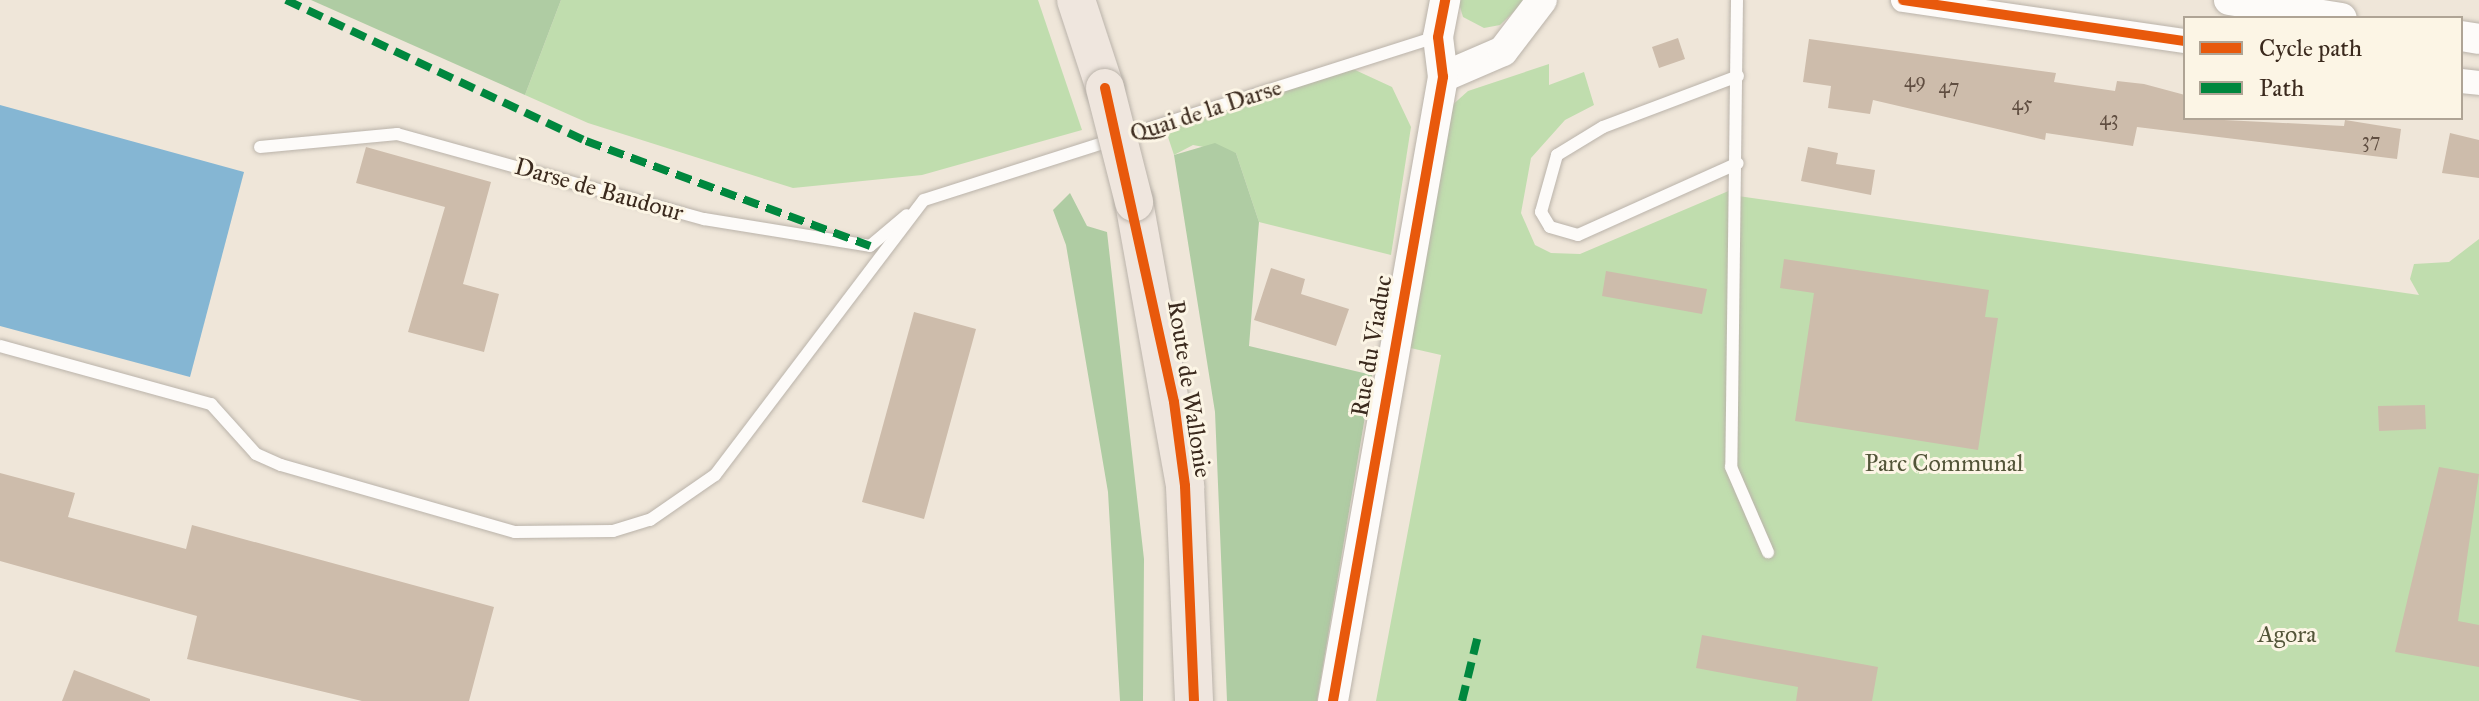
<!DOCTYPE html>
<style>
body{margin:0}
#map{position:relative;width:2479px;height:701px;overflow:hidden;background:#efe6d9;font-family:"IM FELL Great Primer",serif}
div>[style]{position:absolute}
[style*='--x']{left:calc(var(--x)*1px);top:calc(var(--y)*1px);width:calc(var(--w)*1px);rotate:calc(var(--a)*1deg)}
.green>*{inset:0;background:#c0ddae}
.forest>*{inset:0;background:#afcca3}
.water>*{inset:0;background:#85b6d3}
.building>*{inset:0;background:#cdbcab}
.roads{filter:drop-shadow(0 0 2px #bab3aa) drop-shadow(0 0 2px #bab3aa)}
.service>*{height:12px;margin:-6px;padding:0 6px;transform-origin:6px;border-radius:6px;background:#fdfbf9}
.minor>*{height:24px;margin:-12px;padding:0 12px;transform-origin:12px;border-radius:12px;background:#fdfbf9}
.tertiary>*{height:30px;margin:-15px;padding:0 15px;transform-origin:15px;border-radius:15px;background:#fdfbf9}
.primary>*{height:38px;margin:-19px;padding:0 19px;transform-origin:19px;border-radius:19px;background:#efe6de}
.bridges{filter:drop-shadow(0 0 2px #bab3aa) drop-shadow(0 0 2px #bab3aa)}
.primary-bridge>*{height:38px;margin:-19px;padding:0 19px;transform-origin:19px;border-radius:19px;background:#efe6de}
.quiet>*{height:8px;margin-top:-4px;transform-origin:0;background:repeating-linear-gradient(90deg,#00873e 0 16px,transparent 0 24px)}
.cycleway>*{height:10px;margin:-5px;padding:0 5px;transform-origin:5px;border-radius:5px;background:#e8590c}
span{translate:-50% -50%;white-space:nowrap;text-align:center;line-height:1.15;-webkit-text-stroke:6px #fcf5e5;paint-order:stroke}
.number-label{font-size:20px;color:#604e41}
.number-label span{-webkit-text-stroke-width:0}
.street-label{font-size:24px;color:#3b2a1e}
.park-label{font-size:24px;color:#535539}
.legend{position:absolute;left:2183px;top:16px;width:280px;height:104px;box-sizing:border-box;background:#fcf5e5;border:2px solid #afa495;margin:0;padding:10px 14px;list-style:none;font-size:24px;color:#3b2a1e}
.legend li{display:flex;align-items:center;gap:16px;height:40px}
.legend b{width:40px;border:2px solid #afa495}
</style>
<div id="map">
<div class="green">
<i style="clip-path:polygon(561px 0,1038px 0,1082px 130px,922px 175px,793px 188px,588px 123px,525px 95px)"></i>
<i style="clip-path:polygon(1458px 0,1526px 0,1500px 25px,1484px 28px,1463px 17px)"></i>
<i style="clip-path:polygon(1549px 64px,1549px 85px,1584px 72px,1594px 105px,1565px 120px,1531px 158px,1521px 213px,1535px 245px,1551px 253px,1580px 254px,1738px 187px,1738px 196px,2419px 295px,2410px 279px,2414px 264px,2449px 262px,2479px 239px,2479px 701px,1376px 701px,1441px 355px,1406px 347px,1449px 108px,1468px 91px)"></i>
<i style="clip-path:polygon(1353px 69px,1392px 87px,1411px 127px,1391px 255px,1259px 222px,1236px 153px,1193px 145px,1174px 155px,1165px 128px)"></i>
</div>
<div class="forest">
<i style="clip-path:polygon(311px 0,561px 0,525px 95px)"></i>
<i style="clip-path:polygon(1215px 143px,1236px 153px,1259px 222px,1249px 346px,1372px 375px,1317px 701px,1227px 701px,1215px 412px,1174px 155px)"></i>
<i style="clip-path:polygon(1070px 193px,1087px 226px,1107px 232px,1144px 559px,1143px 701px,1120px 701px,1108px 492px,1066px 245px,1053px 210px)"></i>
</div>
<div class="water">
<i style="clip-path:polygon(0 105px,244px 172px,190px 377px,0 326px)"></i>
</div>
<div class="building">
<i style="clip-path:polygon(1678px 38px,1685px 59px,1659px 68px,1652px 47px)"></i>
<i style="clip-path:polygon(1809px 39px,2056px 73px,2054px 82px,2115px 91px,2117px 81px,2144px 84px,2185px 95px,2185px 118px,2344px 126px,2345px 120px,2401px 129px,2397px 159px,2137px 127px,2133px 146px,2046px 133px,2045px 140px,1873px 100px,1870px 114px,1828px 108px,1831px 86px,1803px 82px)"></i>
<i style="clip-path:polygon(2450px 133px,2479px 140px,2479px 178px,2442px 173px)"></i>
<i style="clip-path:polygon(366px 147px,491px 182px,463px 284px,499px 294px,484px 352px,408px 332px,445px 207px,356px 183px)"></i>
<i style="clip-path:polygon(1808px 147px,1838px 153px,1836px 164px,1875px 170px,1871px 195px,1801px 181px)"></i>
<i style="clip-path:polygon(1784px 259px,1989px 290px,1985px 317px,1998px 318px,1978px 450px,1795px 421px,1814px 293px,1780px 288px)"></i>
<i style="clip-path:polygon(1271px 268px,1305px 279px,1301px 294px,1349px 309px,1336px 346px,1254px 320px)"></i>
<i style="clip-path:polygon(1606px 271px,1707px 289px,1702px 314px,1602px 296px)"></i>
<i style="clip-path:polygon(914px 312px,976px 329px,924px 519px,862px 502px)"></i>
<i style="clip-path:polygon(2425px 405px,2426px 429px,2379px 431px,2378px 406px)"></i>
<i style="clip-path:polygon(2439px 467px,2479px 474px,2458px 621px,2479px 625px,2479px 667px,2395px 652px)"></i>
<i style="clip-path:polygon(0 473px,75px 493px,68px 517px,186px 549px,192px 525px,494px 607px,469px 701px,362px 701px,187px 659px,197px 616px,0 561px)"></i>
<i style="clip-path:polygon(1702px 635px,1878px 667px,1872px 701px,1796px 701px,1798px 687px,1696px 668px)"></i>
<i style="clip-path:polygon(74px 670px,150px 699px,150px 701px,62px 701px)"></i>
</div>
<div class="roads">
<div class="service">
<i style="--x:1737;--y:0;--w:467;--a:90.7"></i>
<i style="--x:1731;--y:467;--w:93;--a:66.5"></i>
<i style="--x:1738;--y:76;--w:144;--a:159.3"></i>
<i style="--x:1603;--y:127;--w:54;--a:148.7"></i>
<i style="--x:1557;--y:155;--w:59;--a:105.7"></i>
<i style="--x:1541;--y:212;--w:17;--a:59"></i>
<i style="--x:1550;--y:227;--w:29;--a:16"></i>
<i style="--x:1578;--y:235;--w:175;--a:-24.2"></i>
<i style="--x:260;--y:147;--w:138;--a:-5.4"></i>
<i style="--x:397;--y:134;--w:319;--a:15.5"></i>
<i style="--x:704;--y:219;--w:168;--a:9.2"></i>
<i style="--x:870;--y:246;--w:48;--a:-40"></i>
<i style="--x:0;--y:346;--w:219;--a:15.4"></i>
<i style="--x:211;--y:404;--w:67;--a:48"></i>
<i style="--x:256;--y:454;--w:27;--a:24"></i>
<i style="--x:281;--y:465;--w:243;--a:16"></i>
<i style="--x:515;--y:532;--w:98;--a:-0.6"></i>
<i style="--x:613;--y:531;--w:39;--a:-17"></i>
<i style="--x:650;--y:520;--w:79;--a:-34.7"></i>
<i style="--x:715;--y:475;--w:345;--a:-52.8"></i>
<i style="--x:924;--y:200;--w:537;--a:-17.66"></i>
</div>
<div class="minor">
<i style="--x:1903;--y:0;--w:285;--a:8.3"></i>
<i style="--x:2461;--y:81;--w:18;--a:6"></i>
</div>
<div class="tertiary">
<i style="--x:2229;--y:0;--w:114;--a:9.1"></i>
<i style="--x:2461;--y:36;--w:18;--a:9"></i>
<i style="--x:1443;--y:77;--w:65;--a:-23.4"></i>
<i style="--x:1503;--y:51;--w:64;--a:-52.6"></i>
<i style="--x:1333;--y:701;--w:634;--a:-80"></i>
<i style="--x:1443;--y:77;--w:40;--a:-97.1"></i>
<i style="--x:1438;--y:37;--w:38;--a:-79"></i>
</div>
<div class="primary">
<i style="--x:1076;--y:0;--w:93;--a:71.8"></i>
<i style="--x:1134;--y:202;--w:289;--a:79.8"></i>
<i style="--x:1185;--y:486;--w:215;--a:87.6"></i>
</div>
</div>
<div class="bridges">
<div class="primary-bridge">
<i style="--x:1105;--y:88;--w:118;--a:75.7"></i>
</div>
</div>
<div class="quiet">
<i style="--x:286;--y:0;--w:331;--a:25.2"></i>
<i style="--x:586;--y:141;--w:303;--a:20.3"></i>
<i style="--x:1462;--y:701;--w:72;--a:-76.3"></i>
</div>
<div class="cycleway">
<i style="--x:1903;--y:0;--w:285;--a:8.3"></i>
<i style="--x:1105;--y:88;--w:321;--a:77.6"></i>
<i style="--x:1174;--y:402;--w:85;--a:82.5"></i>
<i style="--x:1185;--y:486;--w:215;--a:87.6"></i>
<i style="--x:1333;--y:701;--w:634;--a:-80"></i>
<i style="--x:1443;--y:77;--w:40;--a:-97.1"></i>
<i style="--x:1438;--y:37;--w:38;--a:-79"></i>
</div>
<div class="number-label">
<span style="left:1915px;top:80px">49</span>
<span style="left:1949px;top:86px">47</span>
<span style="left:2022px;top:103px">45</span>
<span style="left:2109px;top:118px">43</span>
<span style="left:2371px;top:140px">37</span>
</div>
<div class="street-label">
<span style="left:1206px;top:111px;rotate:-18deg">Quai de la Darse</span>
<span style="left:599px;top:190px;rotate:16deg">Darse de Baudour</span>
<span style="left:1372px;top:346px;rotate:-80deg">Rue du Viaduc</span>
<span style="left:1189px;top:389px;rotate:81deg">Route de Wallonie</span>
</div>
<div class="park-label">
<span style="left:1944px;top:464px">Parc Communal</span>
<span style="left:2287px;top:635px">Agora</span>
</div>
<ul class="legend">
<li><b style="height:10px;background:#e8590c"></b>Cycle path</li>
<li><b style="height:10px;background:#00873e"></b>Path</li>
</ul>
</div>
